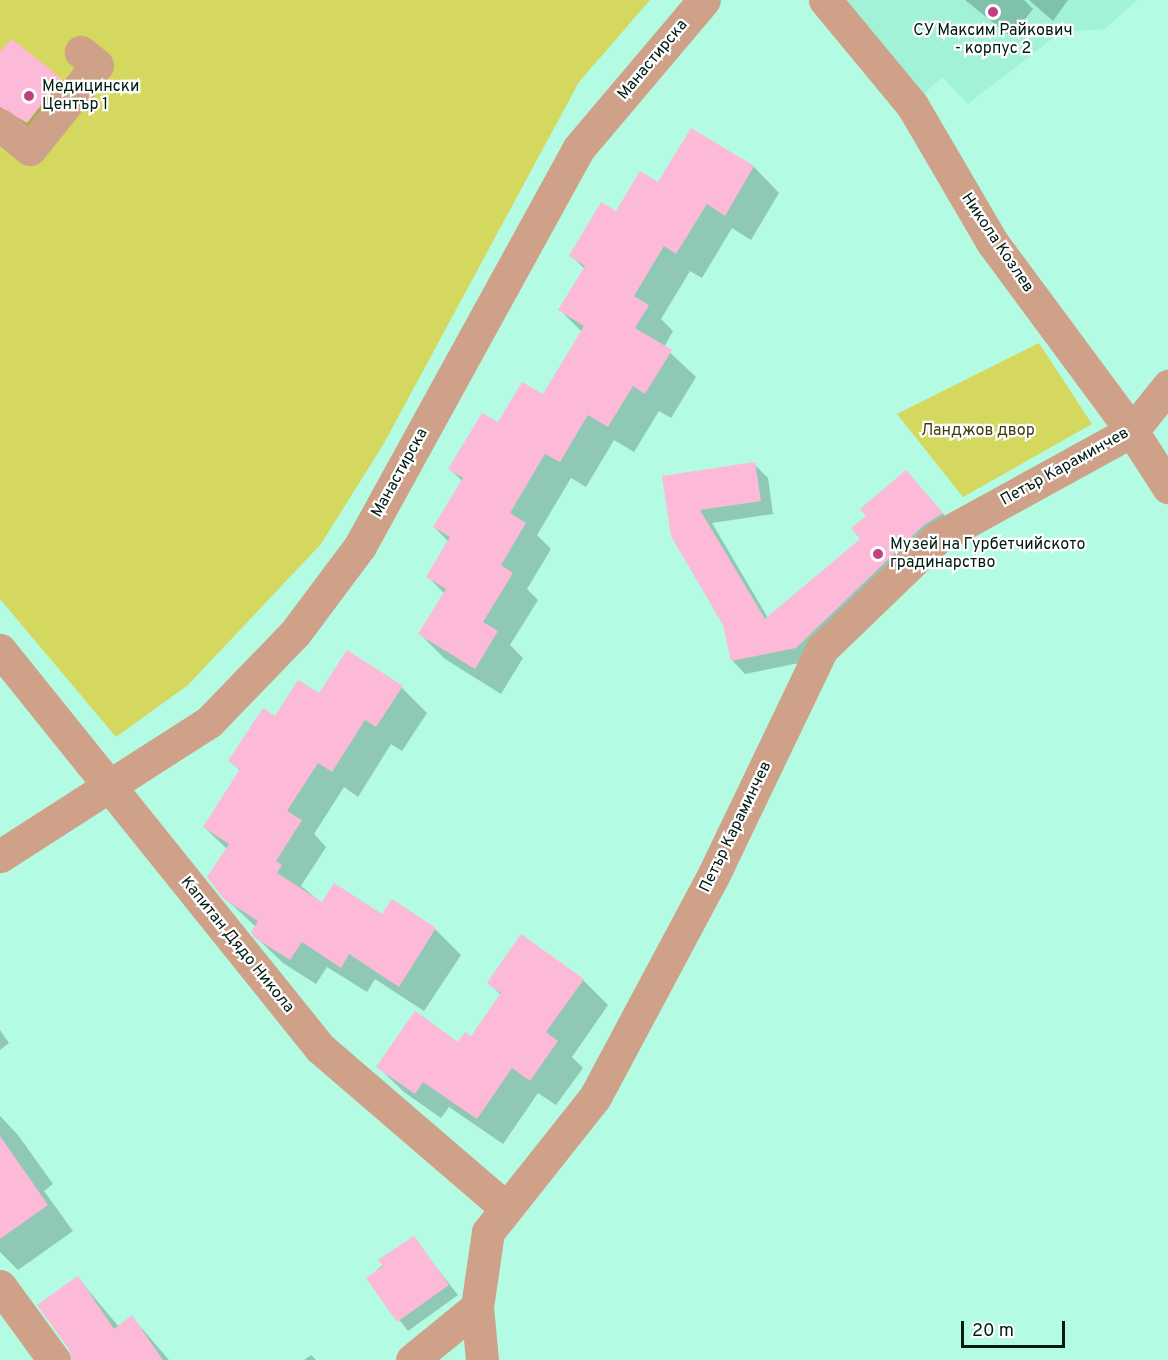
<!DOCTYPE html>
<meta charset="utf-8">
<style>
body{margin:0}
#map{position:relative;width:1168px;height:1360px;overflow:hidden;background:#b3fbe2;font-family:Overpass,sans-serif}
div>[style]{position:absolute}
[style*='--x']{left:calc(var(--x)*1px);top:calc(var(--y)*1px);width:calc(var(--w)*1px);rotate:calc(var(--a)*1deg)}
.built>*{inset:0;background:#a1f2d6}
.green>*{inset:0;background:#d5d85f}
.shadow>*{inset:0;background:#0003}
.building>*{inset:0;background:#fdb9d8}
.minor>*{height:33px;margin:-16.5px;padding:0 16.5px;transform-origin:16.5px;border-radius:16.5px;background:#cfa188}
.dots>*{width:16px;height:16px;translate:-50% -50%;box-sizing:border-box;border:3px solid #fff;border-radius:50%}
span{translate:-50% -50%;white-space:nowrap;text-align:center;line-height:1.15;-webkit-text-stroke:4.5px #fff;paint-order:stroke}
.poi-label{font-size:16px;color:#001b13}
.left{translate:0 -50%;text-align:left}
.street-label{font-size:16px;color:#001b13}
.park-label{font-size:16px;color:#3e3f0c}
.scale{position:absolute;left:961px;top:1321px;width:104px;height:27px;box-sizing:border-box;border:3px solid #001b13;border-top:0;padding-left:8px;font-size:18px;line-height:21px;white-space:nowrap;color:#001b13;-webkit-text-stroke:4px #fff;paint-order:stroke}
</style>
<div id="map">
<div class="built">
<i style="clip-path:polygon(825px 0,1137px 0,1105px 29px,1061px 32px,968px 104px,942px 77px,912px 105px)"></i>
</div>
<div class="green">
<i style="clip-path:polygon(0 0,650px 0,579px 82px,383px 445px,321px 544px,188px 685px,116px 737px,0 599px)"></i>
<i style="clip-path:polygon(1039px 343px,1092px 424px,963px 497px,897px 414px)"></i>
</div>
<div class="shadow">
<i style="clip-path:polygon(965px 0,1024px 0,1033px 9px,1011px 37px)"></i>
<i style="clip-path:polygon(1029px 0,1068px 0,1053px 21px)"></i>
<i style="clip-path:polygon(0 55px,60px 81px,79px 99px,46px 140px,0 130px)"></i>
<i style="clip-path:polygon(692px 130px,754px 167px,779px 193px,751px 240px,732px 228px,702px 278px,690px 271px,661px 319px,673px 331px,664px 347px,696px 377px,671px 418px,659px 411px,634px 452px,614px 440px,586px 487px,571px 478px,537px 535px,551px 549px,527px 589px,538px 600px,510px 645px,523px 658px,501px 694px,445px 659px,420px 634px,445px 594px,428px 577px,449px 542px,434px 527px,463px 482px,450px 469px,498px 424px,543px 396px,582px 332px,560px 310px,585px 269px,570px 255px,616px 213px,659px 184px)"></i>
<i style="clip-path:polygon(754px 464px,768px 478px,773px 514px,712px 523px,768px 618px,862px 539px,868px 516px,906px 472px,955px 527px,809px 661px,745px 674px,732px 660px,725px 624px,663px 477px)"></i>
<i style="clip-path:polygon(402px 688px,427px 713px,402px 751px,391px 744px,358px 797px,344px 787px,314px 834px,326px 847px,301px 886px,323px 904px,383px 916px,392px 902px,435px 929px,461px 955px,424px 1011px,375px 979px,367px 992px,327px 967px,316px 984px,283px 963px,256px 937px,256px 927px,225px 898px,227px 849px,204px 827px,241px 771px,230px 761px,275px 718px,319px 695px)"></i>
<i style="clip-path:polygon(583px 980px,608px 1005px,572px 1057px,583px 1068px,556px 1105px,538px 1093px,503px 1144px,449px 1107px,441px 1118px,404px 1092px,378px 1067px,471px 1038px,501px 995px,489px 983px)"></i>
<i style="clip-path:polygon(0 1030px,9px 1043px,0 1050px)"></i>
<i style="clip-path:polygon(0 1116px,18px 1135px,53px 1184px,44px 1191px,73px 1231px,18px 1270px,0 1252px)"></i>
<i style="clip-path:polygon(413px 1238px,458px 1295px,408px 1331px,368px 1278px)"></i>
<i style="clip-path:polygon(78px 1278px,119px 1327px,132px 1317px,169px 1360px,78px 1360px,39px 1305px)"></i>
<i style="clip-path:polygon(311px 1355px,316px 1360px,304px 1360px)"></i>
</div>
<div class="building">
<i style="clip-path:polygon(12px 39px,62px 79px,27px 123px,0 107px,0 52px)"></i>
<i style="clip-path:polygon(691px 128px,754px 166px,725px 216px,707px 204px,676px 254px,664px 246px,634px 296px,649px 305px,635px 328px,672px 350px,645px 394px,633px 386px,608px 427px,588px 415px,560px 462px,545px 454px,510px 513px,526px 523px,501px 565px,513px 573px,483px 622px,498px 631px,475px 669px,418px 634px,446px 589px,426px 577px,450px 537px,433px 527px,463px 478px,448px 469px,482px 413px,498px 422px,522px 382px,543px 394px,584px 326px,558px 310px,585px 266px,569px 256px,601px 202px,616px 211px,640px 171px,658px 182px)"></i>
<i style="clip-path:polygon(755px 462px,761px 501px,700px 510px,765px 619px,860px 539px,851px 528px,866px 516px,860px 509px,906px 470px,943px 513px,924px 525px,796px 648px,731px 661px,723px 625px,671px 536px,662px 476px)"></i>
<i style="clip-path:polygon(347px 650px,403px 686px,376px 727px,365px 720px,332px 772px,318px 763px,287px 811px,302px 820px,276px 861px,282px 865px,277px 873px,322px 902px,334px 883px,382px 914px,392px 899px,436px 928px,399px 987px,349px 954px,341px 968px,302px 942px,290px 960px,255px 938px,251px 932px,258px 921px,224px 899px,207px 877px,229px 844px,203px 827px,240px 769px,228px 761px,263px 708px,275px 716px,298px 680px,319px 693px)"></i>
<i style="clip-path:polygon(521px 934px,584px 979px,546px 1032px,558px 1041px,530px 1081px,512px 1068px,477px 1119px,423px 1082px,415px 1094px,376px 1067px,415px 1011px,458px 1042px,465px 1032px,471px 1036px,501px 993px,487px 983px)"></i>
<i style="clip-path:polygon(0 1136px,48px 1205px,0 1239px)"></i>
<i style="clip-path:polygon(414px 1236px,449px 1285px,397px 1322px,366px 1278px,383px 1266px,378px 1260px)"></i>
<i style="clip-path:polygon(78px 1276px,114px 1329px,132px 1315px,163px 1360px,72px 1360px,69px 1349px,37px 1305px)"></i>
</div>
<div class="minor">
<i style="--x:825;--y:0;--w:136;--a:50.4"></i>
<i style="--x:912;--y:105;--w:159;--a:59.7"></i>
<i style="--x:992;--y:242;--w:235;--a:53.5"></i>
<i style="--x:1132;--y:431;--w:67;--a:57.3"></i>
<i style="--x:0;--y:125;--w:38;--a:39"></i>
<i style="--x:30;--y:149;--w:107;--a:-51.4"></i>
<i style="--x:97;--y:65;--w:21;--a:-141"></i>
<i style="--x:0;--y:650;--w:511;--a:51.2"></i>
<i style="--x:320;--y:1048;--w:245;--a:40.7"></i>
<i style="--x:0;--y:856;--w:248;--a:-32.7"></i>
<i style="--x:209;--y:722;--w:124;--a:-46"></i>
<i style="--x:295;--y:633;--w:109;--a:-53.2"></i>
<i style="--x:360;--y:546;--w:453;--a:-61.2"></i>
<i style="--x:578;--y:149;--w:195;--a:-49.8"></i>
<i style="--x:0;--y:1286;--w:92;--a:53.9"></i>
<i style="--x:477;--y:1307;--w:53;--a:84.6"></i>
<i style="--x:412;--y:1360;--w:84;--a:-39.2"></i>
<i style="--x:477;--y:1307;--w:76;--a:-81.7"></i>
<i style="--x:488;--y:1232;--w:172;--a:-51.6"></i>
<i style="--x:595;--y:1097;--w:253;--a:-61.9"></i>
<i style="--x:714;--y:874;--w:250;--a:-64.4"></i>
<i style="--x:822;--y:649;--w:160;--a:-44"></i>
<i style="--x:937;--y:538;--w:222;--a:-28.8"></i>
<i style="--x:1132;--y:431;--w:58;--a:-51.3"></i>
</div>
<div class="dots">
<i style="left:993px;top:12px;background:#c23f86"></i>
<i style="left:29px;top:96px;background:#c23f86"></i>
<i style="left:878px;top:554px;background:#c23f86"></i>
</div>
<div class="poi-label">
<span style="left:993px;top:40px">СУ Максим Райкович<br>- корпус 2</span>
<span class="left" style="left:42px;top:96px">Медицински<br>Център 1</span>
<span class="left" style="left:890px;top:554px">Музей на Гурбетчийското<br>градинарство</span>
</div>
<div class="street-label">
<span style="left:653px;top:60px;rotate:-50deg">Манастирска</span>
<span style="left:997px;top:243px;rotate:56deg">Никола Козлев</span>
<span style="left:1065px;top:467px;rotate:-29deg">Петър Караминчев</span>
<span style="left:400px;top:473px;rotate:-61deg">Манастирска</span>
<span style="left:736px;top:827px;rotate:-64deg">Петър Караминчев</span>
<span style="left:237px;top:945px;rotate:51deg">Капитан Дядо Никола</span>
</div>
<div class="park-label">
<span style="left:978px;top:431px">Ланджов двор</span>
</div>
<div class="scale">20 m</div>
</div>
